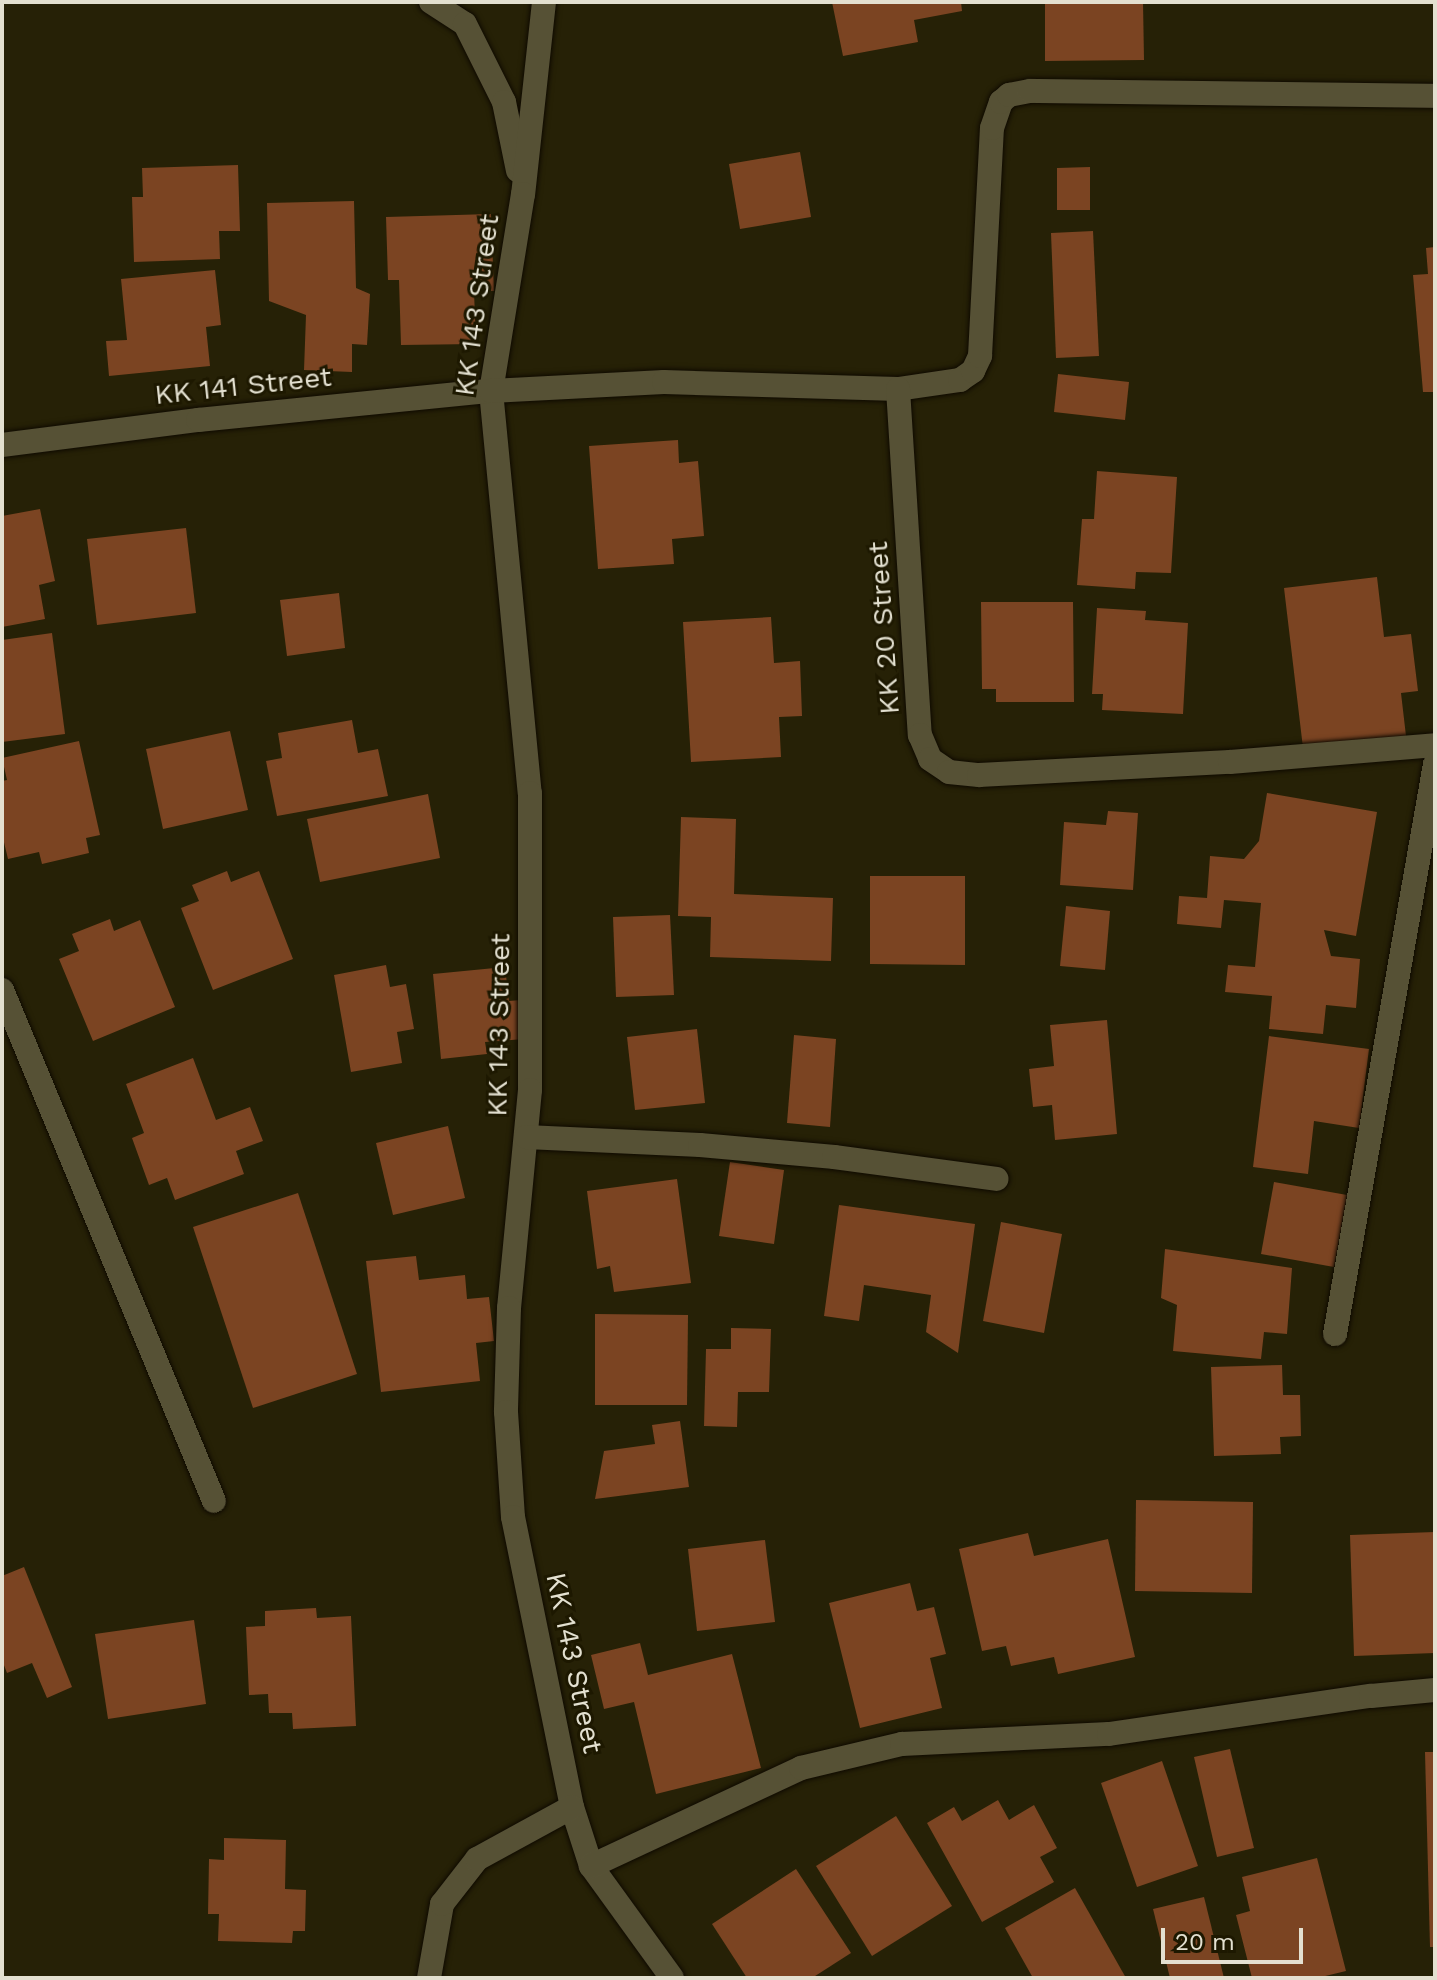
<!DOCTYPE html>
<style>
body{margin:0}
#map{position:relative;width:1437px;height:1980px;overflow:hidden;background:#262106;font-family:"Work Sans",sans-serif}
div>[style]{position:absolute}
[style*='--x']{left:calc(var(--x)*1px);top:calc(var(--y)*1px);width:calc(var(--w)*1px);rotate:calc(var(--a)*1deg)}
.building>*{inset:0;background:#7b4422}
.roads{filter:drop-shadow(0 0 2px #0f0a00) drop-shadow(0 0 2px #0f0a00)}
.minor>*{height:24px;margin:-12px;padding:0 12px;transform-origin:12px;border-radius:12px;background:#565135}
span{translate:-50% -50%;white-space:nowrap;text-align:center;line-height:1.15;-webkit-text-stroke:6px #1d1800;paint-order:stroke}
.street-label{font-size:28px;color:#e3e0d0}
.frame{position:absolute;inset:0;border:4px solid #e3e0d0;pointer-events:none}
.scale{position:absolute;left:1161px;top:1928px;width:142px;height:36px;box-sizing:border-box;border:4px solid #e3e0d0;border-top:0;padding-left:10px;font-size:24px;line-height:28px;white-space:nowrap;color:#e3e0d0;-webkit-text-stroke:6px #1d1800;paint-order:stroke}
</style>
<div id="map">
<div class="building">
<i style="clip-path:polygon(832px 2px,961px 2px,962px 11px,914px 20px,918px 42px,843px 56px)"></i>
<i style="clip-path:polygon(1045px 2px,1143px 2px,1144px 60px,1045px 61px)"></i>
<i style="clip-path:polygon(800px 152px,811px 217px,740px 229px,729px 164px)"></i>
<i style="clip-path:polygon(238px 165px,240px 231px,219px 231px,220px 259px,134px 262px,132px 197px,143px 197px,142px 168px)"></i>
<i style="clip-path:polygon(1090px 167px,1090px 210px,1057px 210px,1057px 168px)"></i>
<i style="clip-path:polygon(354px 201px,356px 288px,370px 294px,367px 345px,352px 344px,352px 372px,304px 370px,306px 315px,269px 301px,267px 203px)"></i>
<i style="clip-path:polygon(491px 214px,494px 291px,474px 291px,476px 344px,401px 345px,399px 280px,388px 280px,386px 217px)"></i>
<i style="clip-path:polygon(1093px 231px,1099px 356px,1056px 358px,1051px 233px)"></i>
<i style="clip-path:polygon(1435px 247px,1435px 392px,1423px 392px,1413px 275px,1428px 274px,1426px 248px)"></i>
<i style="clip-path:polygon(215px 270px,221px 325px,206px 327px,210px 366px,109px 376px,106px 341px,127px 340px,121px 279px)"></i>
<i style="clip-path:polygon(1058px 374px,1129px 382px,1125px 420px,1054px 412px)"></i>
<i style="clip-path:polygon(678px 440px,679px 463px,698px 461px,704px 536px,672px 539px,674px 564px,598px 569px,589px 446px)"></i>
<i style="clip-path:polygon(1097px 471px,1177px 477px,1171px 573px,1136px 572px,1135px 589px,1077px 585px,1082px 519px,1094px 519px)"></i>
<i style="clip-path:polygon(40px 509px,55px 581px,39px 585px,45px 619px,2px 627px,2px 516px)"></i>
<i style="clip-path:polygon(186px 528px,196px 613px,97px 625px,87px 539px)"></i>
<i style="clip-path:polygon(1377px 577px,1384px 637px,1411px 634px,1418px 691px,1401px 693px,1406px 736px,1303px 748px,1284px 588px)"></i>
<i style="clip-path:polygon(339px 593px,345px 648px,287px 656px,280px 600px)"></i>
<i style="clip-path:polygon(981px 602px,1073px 602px,1074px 702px,996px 702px,996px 689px,982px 689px)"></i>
<i style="clip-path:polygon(1097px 608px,1146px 611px,1145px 620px,1188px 623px,1183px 714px,1102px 710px,1103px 694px,1092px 694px)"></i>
<i style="clip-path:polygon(771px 617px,774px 663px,800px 661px,802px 716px,779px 717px,781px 757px,691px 762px,683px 622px)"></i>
<i style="clip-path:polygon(52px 633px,65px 734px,2px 742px,2px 640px)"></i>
<i style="clip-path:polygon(352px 720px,358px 753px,378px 749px,388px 796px,277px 816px,266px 761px,282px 758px,278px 733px)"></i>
<i style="clip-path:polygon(230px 731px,248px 810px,163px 829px,146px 749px)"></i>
<i style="clip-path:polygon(79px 741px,100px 835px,86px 838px,89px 853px,42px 864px,39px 852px,8px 859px,2px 834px,2px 781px,7px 780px,2px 758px)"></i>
<i style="clip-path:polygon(1267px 793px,1377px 812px,1356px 936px,1324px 930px,1331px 956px,1360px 959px,1356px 1008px,1326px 1005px,1323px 1034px,1269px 1029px,1272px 996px,1225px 992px,1228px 965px,1255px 967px,1261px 903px,1224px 900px,1221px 928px,1177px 924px,1179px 896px,1207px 898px,1210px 856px,1244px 859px,1259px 841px)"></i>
<i style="clip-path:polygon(428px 794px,440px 858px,320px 882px,307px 819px)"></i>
<i style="clip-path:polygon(1108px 811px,1138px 813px,1133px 890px,1060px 885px,1064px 822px,1106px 825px)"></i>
<i style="clip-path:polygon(681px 817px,736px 819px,734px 894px,833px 898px,831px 961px,710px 957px,711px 917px,678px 916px)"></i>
<i style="clip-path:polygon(227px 871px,231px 882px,259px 871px,293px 959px,213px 990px,181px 908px,199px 901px,192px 885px)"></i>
<i style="clip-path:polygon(870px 876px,965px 876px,965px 965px,870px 964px)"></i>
<i style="clip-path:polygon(1066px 906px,1110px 911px,1105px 970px,1060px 966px)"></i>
<i style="clip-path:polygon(670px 915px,674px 995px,616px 997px,613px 917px)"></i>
<i style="clip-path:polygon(110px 919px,114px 931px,140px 920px,175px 1007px,93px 1041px,59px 959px,79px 951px,72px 934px)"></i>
<i style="clip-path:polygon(386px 965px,390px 987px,406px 984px,414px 1029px,397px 1032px,402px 1063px,351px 1072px,334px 975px)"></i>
<i style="clip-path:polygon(505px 967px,509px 1001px,521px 1000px,524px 1039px,485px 1042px,487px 1054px,441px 1059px,433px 974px)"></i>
<i style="clip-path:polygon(1107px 1020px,1117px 1134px,1055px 1140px,1052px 1105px,1033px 1107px,1029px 1069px,1054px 1066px,1050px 1025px)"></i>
<i style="clip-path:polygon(697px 1029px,705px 1103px,635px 1110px,627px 1037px)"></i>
<i style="clip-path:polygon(794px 1035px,836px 1039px,830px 1127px,787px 1123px)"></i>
<i style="clip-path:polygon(1269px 1036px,1369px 1049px,1359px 1128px,1314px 1121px,1308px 1174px,1253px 1167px)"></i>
<i style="clip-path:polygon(193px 1058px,216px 1120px,250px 1107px,263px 1141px,236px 1151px,244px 1174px,175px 1200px,167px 1178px,149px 1185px,132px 1138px,144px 1133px,126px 1084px)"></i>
<i style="clip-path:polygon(448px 1126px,465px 1198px,393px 1215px,376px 1143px)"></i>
<i style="clip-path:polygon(730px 1162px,784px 1170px,774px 1244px,719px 1236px)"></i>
<i style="clip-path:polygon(677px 1179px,691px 1283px,614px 1292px,610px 1266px,597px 1269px,587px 1191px)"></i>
<i style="clip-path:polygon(1274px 1182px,1347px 1195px,1334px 1267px,1261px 1254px)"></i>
<i style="clip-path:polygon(298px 1193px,357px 1374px,253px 1408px,193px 1227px)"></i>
<i style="clip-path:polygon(839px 1205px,975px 1224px,958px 1353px,926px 1332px,931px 1295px,864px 1285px,859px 1321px,824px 1316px)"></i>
<i style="clip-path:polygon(1001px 1222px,1062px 1234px,1044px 1333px,983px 1321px)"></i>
<i style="clip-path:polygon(1165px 1249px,1292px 1268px,1287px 1334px,1264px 1332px,1261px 1359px,1173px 1351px,1177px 1305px,1161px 1298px)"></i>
<i style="clip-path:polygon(416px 1256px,419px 1280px,465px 1275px,467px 1299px,489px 1297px,494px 1341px,476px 1343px,480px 1381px,381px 1392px,366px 1261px)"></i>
<i style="clip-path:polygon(595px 1314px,688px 1315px,687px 1405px,595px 1405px)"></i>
<i style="clip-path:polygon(731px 1328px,771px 1329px,769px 1392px,738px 1392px,737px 1427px,704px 1426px,706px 1349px,731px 1349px)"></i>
<i style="clip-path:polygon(1282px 1365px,1283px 1395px,1300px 1395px,1301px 1436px,1280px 1437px,1281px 1454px,1214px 1456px,1211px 1367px)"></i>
<i style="clip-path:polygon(680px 1421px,689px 1487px,595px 1499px,604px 1451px,655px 1444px,652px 1425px)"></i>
<i style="clip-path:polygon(1136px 1500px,1253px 1502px,1252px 1593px,1135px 1591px)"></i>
<i style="clip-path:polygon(1435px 1532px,1435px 1653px,1354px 1656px,1350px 1535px)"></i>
<i style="clip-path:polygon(1028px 1533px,1034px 1556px,1108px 1539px,1135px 1657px,1058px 1674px,1054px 1657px,1011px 1666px,1006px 1646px,982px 1651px,959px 1549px)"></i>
<i style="clip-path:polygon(765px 1540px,775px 1622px,697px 1631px,688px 1549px)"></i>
<i style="clip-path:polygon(24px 1567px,72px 1687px,47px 1698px,32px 1663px,7px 1673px,2px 1660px,2px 1576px)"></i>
<i style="clip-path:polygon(910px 1583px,917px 1611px,934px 1607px,946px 1654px,930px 1658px,942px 1708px,860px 1728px,829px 1603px)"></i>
<i style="clip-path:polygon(316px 1608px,317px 1618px,351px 1616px,356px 1726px,293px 1729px,292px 1713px,269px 1713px,268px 1694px,249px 1695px,246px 1627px,265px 1626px,265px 1611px)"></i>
<i style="clip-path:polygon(194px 1620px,206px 1704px,108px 1719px,95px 1634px)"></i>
<i style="clip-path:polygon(640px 1643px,648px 1675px,732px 1654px,761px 1768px,656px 1794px,634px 1702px,604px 1709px,591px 1655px)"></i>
<i style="clip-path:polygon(1230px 1749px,1254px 1848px,1217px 1857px,1194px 1757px)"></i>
<i style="clip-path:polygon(1425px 1752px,1435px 1752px,1435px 1947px,1430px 1947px)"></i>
<i style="clip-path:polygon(1162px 1761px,1198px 1866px,1137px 1887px,1101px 1783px)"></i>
<i style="clip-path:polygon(998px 1800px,1009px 1820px,1034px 1805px,1057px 1848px,1040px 1857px,1054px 1882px,982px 1922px,927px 1823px,954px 1807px,962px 1821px)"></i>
<i style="clip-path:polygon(896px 1816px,952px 1906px,872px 1956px,816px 1866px)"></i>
<i style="clip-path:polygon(224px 1838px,286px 1840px,285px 1889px,306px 1890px,305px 1931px,293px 1931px,292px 1943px,218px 1941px,219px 1914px,208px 1914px,209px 1859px,224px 1860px)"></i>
<i style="clip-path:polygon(1317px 1858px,1346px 1971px,1317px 1978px,1252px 1978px,1236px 1915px,1250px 1911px,1242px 1877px)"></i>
<i style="clip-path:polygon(796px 1869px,851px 1953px,812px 1978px,747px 1978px,712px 1924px)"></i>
<i style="clip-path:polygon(1075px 1888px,1126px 1978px,1033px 1978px,1005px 1928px)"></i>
<i style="clip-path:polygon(1204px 1897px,1224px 1978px,1170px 1978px,1153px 1909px)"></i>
</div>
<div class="roads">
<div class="minor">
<i style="--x:431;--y:2;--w:40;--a:32.9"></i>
<i style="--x:465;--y:24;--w:87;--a:63.4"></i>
<i style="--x:504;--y:102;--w:70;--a:78.5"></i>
<i style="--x:544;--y:2;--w:193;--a:96.2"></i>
<i style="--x:523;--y:194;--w:200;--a:99.2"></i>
<i style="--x:491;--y:391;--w:404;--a:84.5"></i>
<i style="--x:530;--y:793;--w:297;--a:90"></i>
<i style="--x:530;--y:1090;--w:219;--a:95.5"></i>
<i style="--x:509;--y:1308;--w:104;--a:91.7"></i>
<i style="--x:506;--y:1412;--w:105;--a:86.2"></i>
<i style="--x:513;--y:1517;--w:296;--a:78.5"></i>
<i style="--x:572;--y:1807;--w:62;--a:72.1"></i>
<i style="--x:591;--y:1866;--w:138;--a:54.1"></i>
<i style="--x:898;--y:389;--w:63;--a:-8.3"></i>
<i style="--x:960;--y:380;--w:16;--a:-35"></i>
<i style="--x:973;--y:371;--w:17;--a:-65"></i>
<i style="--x:980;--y:356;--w:228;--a:-87"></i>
<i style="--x:992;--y:128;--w:28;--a:-71"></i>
<i style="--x:1001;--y:102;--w:11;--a:-41"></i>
<i style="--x:1009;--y:95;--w:21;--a:-11"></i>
<i style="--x:1030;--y:91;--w:405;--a:0.7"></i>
<i style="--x:2;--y:445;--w:198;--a:-7.3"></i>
<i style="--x:198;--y:420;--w:294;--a:-5.7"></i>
<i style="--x:491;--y:391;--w:173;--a:-3"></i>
<i style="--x:664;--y:382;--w:234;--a:1.7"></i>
<i style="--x:898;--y:389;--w:347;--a:86.4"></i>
<i style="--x:920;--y:735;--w:26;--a:67"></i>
<i style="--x:930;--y:759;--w:23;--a:34"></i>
<i style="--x:949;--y:772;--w:30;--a:6"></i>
<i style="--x:979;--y:775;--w:251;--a:-3"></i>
<i style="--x:1230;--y:762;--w:206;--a:-4.7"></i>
<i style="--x:2;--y:990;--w:553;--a:67.47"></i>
<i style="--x:526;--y:1137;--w:174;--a:2.6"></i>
<i style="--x:700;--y:1145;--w:135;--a:5.1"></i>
<i style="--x:834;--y:1157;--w:164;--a:7.7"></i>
<i style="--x:1335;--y:1334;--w:579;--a:-80.05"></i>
<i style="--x:591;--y:1866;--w:232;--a:-25"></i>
<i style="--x:801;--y:1768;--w:104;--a:-13.4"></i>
<i style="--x:902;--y:1744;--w:207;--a:-2.8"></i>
<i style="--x:1109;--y:1734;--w:265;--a:-8.3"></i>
<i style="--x:1371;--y:1696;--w:64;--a:-5.4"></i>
<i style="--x:429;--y:1978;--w:75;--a:-80"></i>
<i style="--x:442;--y:1904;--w:57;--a:-52.1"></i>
<i style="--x:477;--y:1859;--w:108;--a:-28.7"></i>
</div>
</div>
<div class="street-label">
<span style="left:477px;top:305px;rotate:-82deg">KK 143 Street</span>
<span style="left:243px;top:386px;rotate:-6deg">KK 141 Street</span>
<span style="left:884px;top:628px;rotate:-94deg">KK 20 Street</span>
<span style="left:499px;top:1025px;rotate:-89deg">KK 143 Street</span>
<span style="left:574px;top:1663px;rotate:78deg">KK 143 Street</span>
</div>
<div class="frame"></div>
<div class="scale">20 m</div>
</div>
